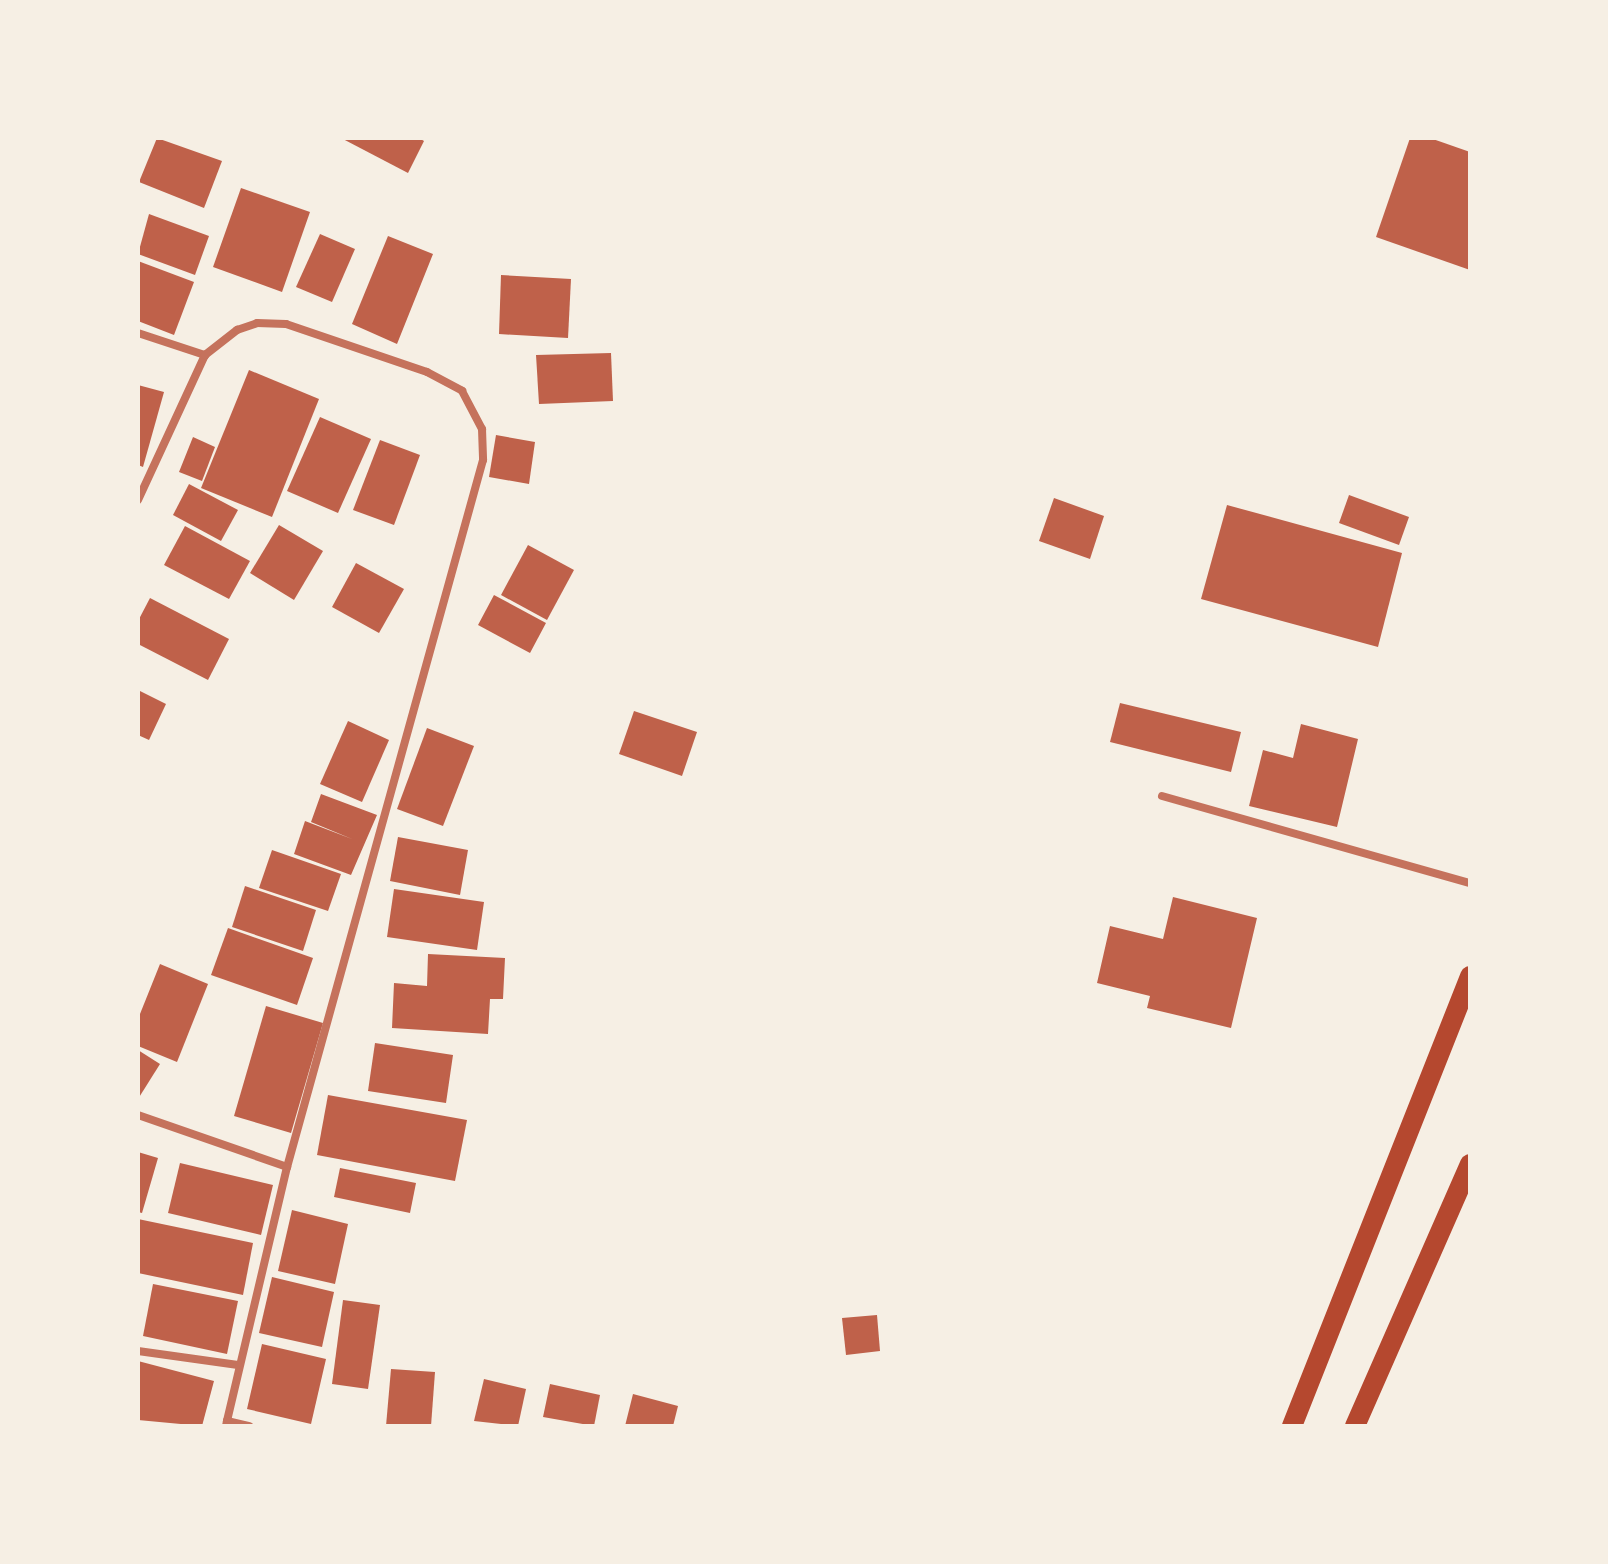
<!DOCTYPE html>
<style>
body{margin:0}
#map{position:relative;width:1608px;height:1564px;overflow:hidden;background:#f6efe4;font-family:"Roboto Condensed",sans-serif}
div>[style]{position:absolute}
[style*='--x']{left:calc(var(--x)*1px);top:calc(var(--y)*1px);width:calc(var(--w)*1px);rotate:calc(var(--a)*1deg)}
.building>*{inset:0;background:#bf614a}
.minor>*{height:8px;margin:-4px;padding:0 4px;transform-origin:4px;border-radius:4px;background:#c5725c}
.primary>*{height:20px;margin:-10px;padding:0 10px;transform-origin:10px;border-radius:10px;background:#b5482f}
span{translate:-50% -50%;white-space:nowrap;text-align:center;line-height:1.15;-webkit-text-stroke:7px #f6efe4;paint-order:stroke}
.frame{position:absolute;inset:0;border:140px solid #f6efe4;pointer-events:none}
</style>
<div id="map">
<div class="building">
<i style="clip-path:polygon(157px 138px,222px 161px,204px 208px,139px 182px)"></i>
<i style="clip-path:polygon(341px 138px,419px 138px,424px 141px,408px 173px)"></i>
<i style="clip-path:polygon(1410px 138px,1430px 138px,1470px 152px,1470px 270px,1376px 237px)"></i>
<i style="clip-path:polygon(241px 188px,310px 212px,282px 292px,213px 267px)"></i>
<i style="clip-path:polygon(149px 214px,209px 236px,195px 275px,138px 254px)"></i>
<i style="clip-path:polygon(320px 234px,355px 249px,332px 302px,296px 287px)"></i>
<i style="clip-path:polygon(388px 236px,433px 254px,397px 344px,352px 324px)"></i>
<i style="clip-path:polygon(138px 261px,194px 282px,174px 335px,138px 321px)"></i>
<i style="clip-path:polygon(501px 275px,571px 279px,568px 338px,499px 334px)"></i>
<i style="clip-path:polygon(611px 353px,613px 401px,539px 404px,536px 355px)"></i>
<i style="clip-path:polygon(249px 370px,319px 399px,272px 517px,201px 488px)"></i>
<i style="clip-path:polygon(138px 385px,164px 392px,143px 467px,138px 465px)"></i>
<i style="clip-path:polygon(320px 417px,371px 439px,338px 513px,287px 491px)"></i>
<i style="clip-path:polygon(496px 435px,535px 442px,529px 484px,489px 477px)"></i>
<i style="clip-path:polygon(193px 437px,215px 447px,202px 481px,179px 472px)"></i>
<i style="clip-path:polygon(380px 440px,420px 455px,394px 525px,353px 510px)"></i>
<i style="clip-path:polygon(189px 484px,238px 510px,221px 541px,173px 515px)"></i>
<i style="clip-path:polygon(1349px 495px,1409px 517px,1399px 545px,1339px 523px)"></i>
<i style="clip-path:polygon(1054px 498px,1104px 516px,1090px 559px,1039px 541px)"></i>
<i style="clip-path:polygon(1227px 505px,1402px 553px,1378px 647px,1201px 599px)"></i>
<i style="clip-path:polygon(279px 525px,323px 551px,294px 600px,250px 573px)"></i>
<i style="clip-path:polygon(185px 526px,250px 561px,229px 599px,164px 565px)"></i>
<i style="clip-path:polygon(528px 545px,574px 570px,547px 620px,501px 595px)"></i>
<i style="clip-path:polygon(356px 563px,404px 589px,379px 633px,332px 607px)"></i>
<i style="clip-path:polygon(494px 595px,546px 623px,530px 653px,478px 625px)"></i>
<i style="clip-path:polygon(150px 598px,229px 639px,208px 680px,138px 644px,138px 621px)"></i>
<i style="clip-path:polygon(138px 690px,166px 704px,149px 740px,138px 735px)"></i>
<i style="clip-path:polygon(1120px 703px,1241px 732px,1231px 772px,1110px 742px)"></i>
<i style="clip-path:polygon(634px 711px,697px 732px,682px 776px,619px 754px)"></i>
<i style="clip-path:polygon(348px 721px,389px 740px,362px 802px,320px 784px)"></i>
<i style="clip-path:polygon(1301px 724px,1358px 739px,1337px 827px,1249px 806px,1263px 750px,1293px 758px)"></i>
<i style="clip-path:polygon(427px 728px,474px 746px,443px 826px,397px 809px)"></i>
<i style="clip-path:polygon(321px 794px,377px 815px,351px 875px,294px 854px,305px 821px,352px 839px,311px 822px)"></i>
<i style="clip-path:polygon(398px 837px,468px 850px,460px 895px,390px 881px)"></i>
<i style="clip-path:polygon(272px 850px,341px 874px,328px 911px,259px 888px)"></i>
<i style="clip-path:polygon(245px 886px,316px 910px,303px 951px,232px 927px)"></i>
<i style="clip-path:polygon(394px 889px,484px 902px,477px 950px,387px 937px)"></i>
<i style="clip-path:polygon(1173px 897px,1257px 918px,1231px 1028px,1147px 1008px,1150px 996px,1097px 983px,1110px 926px,1163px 939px)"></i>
<i style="clip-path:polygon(228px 928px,313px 958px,297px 1005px,211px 975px)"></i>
<i style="clip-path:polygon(428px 954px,505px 958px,503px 999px,490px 999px,488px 1034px,392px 1028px,394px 983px,427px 986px)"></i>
<i style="clip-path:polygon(160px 964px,208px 984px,177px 1062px,138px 1046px,138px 1019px)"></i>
<i style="clip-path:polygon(266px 1006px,323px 1023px,291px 1133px,234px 1116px)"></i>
<i style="clip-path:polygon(375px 1043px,453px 1055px,446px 1103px,368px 1091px)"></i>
<i style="clip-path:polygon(138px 1050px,160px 1064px,138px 1099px)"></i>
<i style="clip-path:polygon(328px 1095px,467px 1120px,455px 1181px,317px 1155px)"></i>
<i style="clip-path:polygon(138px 1152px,158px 1158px,142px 1213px,138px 1212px)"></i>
<i style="clip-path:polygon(180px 1163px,273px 1185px,261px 1235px,168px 1213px)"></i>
<i style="clip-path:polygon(340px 1168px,416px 1183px,410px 1213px,334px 1197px)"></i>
<i style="clip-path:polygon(292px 1210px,348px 1224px,335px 1284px,278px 1271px)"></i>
<i style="clip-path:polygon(138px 1219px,253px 1243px,243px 1295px,138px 1273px)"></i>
<i style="clip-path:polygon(272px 1277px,334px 1292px,322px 1347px,259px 1333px)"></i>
<i style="clip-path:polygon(153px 1284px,238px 1301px,227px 1354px,143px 1336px)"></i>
<i style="clip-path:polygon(343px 1300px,380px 1305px,368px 1389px,332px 1384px)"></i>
<i style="clip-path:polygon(877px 1315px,880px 1351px,846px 1355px,842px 1318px)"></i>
<i style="clip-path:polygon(262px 1344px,326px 1359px,311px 1424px,247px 1409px)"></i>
<i style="clip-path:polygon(138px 1361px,214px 1381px,202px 1426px,138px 1420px)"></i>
<i style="clip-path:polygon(391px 1369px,435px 1372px,431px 1426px,386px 1426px)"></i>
<i style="clip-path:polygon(484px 1379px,526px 1389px,518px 1426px,474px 1421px)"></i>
<i style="clip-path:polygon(550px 1384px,600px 1395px,594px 1426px,543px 1417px)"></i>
<i style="clip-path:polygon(633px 1394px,678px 1406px,673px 1426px,625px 1426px)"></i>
</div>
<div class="minor">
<i style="--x:138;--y:333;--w:71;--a:18.2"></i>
<i style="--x:138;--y:500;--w:160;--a:-65.2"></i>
<i style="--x:205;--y:355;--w:41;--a:-38"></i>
<i style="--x:237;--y:330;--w:21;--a:-19"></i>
<i style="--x:257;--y:323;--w:29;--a:2"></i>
<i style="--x:286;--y:324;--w:149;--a:18.8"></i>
<i style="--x:427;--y:372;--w:40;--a:28"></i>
<i style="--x:462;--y:391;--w:43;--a:62.2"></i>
<i style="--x:482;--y:429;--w:31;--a:88"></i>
<i style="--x:483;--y:460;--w:734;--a:105.49"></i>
<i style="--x:1162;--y:796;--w:320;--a:15.8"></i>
<i style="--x:138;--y:1115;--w:158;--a:19.2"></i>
<i style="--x:287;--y:1167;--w:261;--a:103.3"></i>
<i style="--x:138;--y:1351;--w:101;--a:8"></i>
<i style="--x:226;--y:1426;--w:5;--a:-79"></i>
<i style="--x:227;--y:1421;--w:23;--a:13"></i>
</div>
<div class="primary">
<i style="--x:1292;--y:1426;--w:484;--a:-68.4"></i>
<i style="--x:1355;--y:1426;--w:286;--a:-66.3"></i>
</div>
<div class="frame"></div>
</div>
